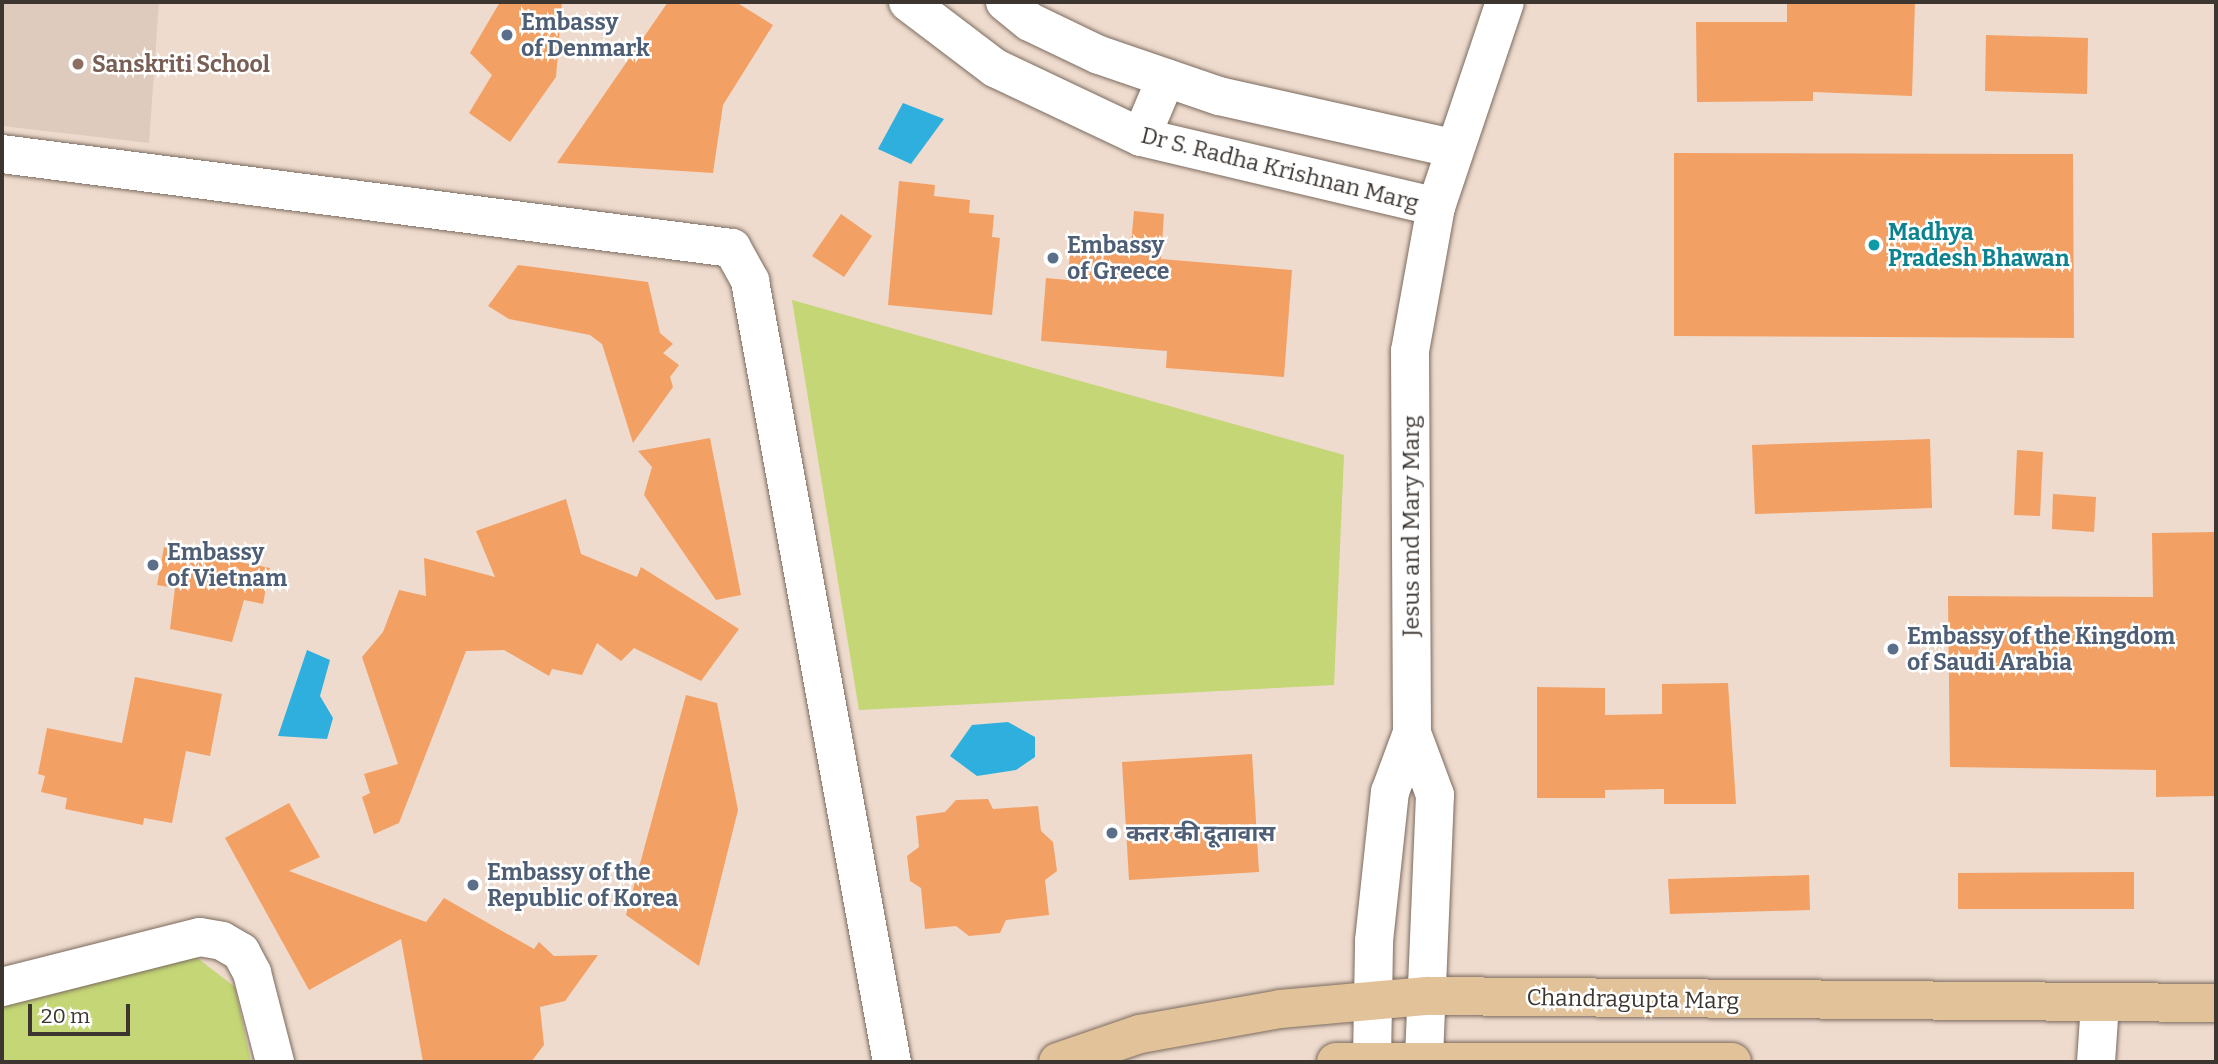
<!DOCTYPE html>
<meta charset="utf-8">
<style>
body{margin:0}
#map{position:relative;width:2218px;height:1064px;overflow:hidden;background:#eedbcd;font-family:Bitter,"Noto Sans Devanagari",serif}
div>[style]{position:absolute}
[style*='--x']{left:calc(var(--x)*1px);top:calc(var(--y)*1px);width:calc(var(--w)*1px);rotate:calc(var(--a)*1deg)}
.education>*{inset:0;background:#dfcbbd}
.green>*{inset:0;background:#c4d675}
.water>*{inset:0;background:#2eafdd}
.building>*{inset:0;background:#f3a064}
.roads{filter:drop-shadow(0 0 2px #7b6b5f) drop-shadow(0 0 2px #7b6b5f)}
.minor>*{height:38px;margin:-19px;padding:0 19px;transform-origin:19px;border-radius:19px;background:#fff}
.major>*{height:38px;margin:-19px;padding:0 19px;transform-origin:19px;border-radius:19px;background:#e2c298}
.dots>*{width:19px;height:19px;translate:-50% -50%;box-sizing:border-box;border:4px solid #fff;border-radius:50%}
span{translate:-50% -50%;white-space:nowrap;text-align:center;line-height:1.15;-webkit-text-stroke:5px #fff;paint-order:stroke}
.service-label{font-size:23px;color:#4e5e75;font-weight:700}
.left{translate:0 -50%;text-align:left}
.education-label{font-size:23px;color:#785e54;font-weight:700}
.street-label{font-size:23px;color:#3c3530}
.culture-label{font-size:23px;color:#0d838f;font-weight:700}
.frame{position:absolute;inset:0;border:4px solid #3c3530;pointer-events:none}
.scale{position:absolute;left:28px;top:1004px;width:102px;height:32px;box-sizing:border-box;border:4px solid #3c3530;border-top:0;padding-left:9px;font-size:21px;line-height:24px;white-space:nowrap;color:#3c3530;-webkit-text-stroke:5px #fff;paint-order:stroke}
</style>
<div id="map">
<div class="education">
<i style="clip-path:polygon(2px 2px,159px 2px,149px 143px,2px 126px)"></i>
</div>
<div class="green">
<i style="clip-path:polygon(792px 300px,1344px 455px,1334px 685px,859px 710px)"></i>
<i style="clip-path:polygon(196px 957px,235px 987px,251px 1062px,2px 1062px,2px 1007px)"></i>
</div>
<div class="water">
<i style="clip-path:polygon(903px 103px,944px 119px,911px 164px,878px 149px)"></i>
<i style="clip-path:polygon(307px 650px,330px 660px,320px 696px,333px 718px,327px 739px,278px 736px)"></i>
<i style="clip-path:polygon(1008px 722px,1035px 737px,1035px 757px,1016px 770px,977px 776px,950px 756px,972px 725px)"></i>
</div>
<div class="building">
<i style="clip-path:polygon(500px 2px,562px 2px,556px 77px,510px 142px,469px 113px,492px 75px,470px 53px)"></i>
<i style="clip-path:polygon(668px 2px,736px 2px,773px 25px,723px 105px,713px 173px,557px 163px)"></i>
<i style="clip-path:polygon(1787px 2px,1915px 2px,1912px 96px,1813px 92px,1813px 101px,1697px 102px,1696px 22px,1787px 22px)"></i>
<i style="clip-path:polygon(1986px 35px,2088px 38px,2087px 94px,1985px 91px)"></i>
<i style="clip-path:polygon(1674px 153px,2073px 154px,2074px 338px,1674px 336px)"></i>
<i style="clip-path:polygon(899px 181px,935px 185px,934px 196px,970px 200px,969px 213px,994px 215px,992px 237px,1000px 238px,992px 315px,888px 305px)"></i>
<i style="clip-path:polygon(1134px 211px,1164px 214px,1161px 259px,1292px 270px,1284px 377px,1166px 368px,1167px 351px,1041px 341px,1046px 278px,1068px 280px,1071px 239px,1131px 244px)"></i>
<i style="clip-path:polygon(841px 214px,872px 236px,844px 277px,812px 256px)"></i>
<i style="clip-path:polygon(518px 265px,648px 282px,660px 333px,673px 344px,663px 353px,679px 365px,670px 377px,673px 387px,633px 443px,602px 344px,590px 335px,509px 319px,488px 306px)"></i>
<i style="clip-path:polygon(710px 438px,741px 595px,716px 600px,644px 495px,652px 467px,638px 451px)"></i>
<i style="clip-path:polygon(1930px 439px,1932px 508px,1755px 514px,1752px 445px)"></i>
<i style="clip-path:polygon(2017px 450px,2043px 452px,2040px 516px,2014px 515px)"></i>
<i style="clip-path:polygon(2053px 494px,2096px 497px,2094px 532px,2052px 529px)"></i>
<i style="clip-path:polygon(566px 499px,581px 554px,637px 577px,641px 567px,739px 629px,701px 681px,634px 648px,621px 661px,597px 643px,582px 675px,552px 669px,549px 676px,504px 650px,466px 651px,399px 823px,374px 834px,362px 797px,370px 793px,364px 774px,398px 764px,362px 657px,383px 632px,399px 590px,426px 596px,424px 558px,495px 577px,476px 531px)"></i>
<i style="clip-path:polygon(2216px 532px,2216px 796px,2156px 797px,2156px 770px,1950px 767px,1948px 596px,2153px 597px,2152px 533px)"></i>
<i style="clip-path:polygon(164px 547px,270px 568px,263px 604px,244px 600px,232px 642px,170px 629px,175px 588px,157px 585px)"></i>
<i style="clip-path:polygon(135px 677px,222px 694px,210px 756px,186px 751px,172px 823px,144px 818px,143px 825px,65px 809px,67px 798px,41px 792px,45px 776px,38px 774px,47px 728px,122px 743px)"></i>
<i style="clip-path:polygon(1728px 683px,1736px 804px,1664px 804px,1664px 789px,1605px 790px,1605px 798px,1537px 798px,1537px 687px,1605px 688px,1605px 715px,1662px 714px,1662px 684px)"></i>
<i style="clip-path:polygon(686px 695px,717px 703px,738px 810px,699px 966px,626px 915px)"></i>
<i style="clip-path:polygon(1252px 754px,1259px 872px,1129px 880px,1122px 762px)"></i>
<i style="clip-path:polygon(988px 799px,993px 809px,1038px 806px,1041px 831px,1053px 842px,1057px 871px,1045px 880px,1049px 915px,1006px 920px,1000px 933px,969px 936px,956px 926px,925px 929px,921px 888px,910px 881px,907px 856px,919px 847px,916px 816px,945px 812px,956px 800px)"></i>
<i style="clip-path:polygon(289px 803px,320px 857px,289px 871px,426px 922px,444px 898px,534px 949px,539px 942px,554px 956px,598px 955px,565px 1001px,540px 1007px,544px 1045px,531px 1062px,423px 1062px,401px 939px,309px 990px,225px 838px)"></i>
<i style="clip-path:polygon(2134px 872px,2134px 909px,1958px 909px,1958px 873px)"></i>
<i style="clip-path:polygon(1809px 875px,1810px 910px,1670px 914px,1668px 879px)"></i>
</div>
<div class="roads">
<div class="minor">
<i style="--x:908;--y:2;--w:109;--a:37.2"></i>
<i style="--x:995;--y:68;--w:161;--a:25.3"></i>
<i style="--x:1141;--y:137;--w:303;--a:13.3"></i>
<i style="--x:1005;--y:2;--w:32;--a:39"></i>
<i style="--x:1030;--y:22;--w:76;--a:25.6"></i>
<i style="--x:1099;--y:55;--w:127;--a:18.9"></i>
<i style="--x:1219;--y:96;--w:239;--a:12.6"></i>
<i style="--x:1141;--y:137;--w:64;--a:-67"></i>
<i style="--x:2;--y:154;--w:736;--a:7.34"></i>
<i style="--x:732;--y:248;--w:38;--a:61"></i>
<i style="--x:750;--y:281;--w:794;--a:79.7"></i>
<i style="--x:1412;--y:733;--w:66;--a:69.6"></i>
<i style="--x:1435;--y:795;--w:267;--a:92.4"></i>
<i style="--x:2;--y:987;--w:204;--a:-14.2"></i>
<i style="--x:200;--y:937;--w:22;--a:10"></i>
<i style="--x:222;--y:941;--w:22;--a:30"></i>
<i style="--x:241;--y:952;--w:24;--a:62"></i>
<i style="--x:252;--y:973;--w:92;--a:75.5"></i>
<i style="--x:1372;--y:1060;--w:119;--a:-89"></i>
<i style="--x:1374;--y:941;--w:150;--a:-83.9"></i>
<i style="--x:1390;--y:792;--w:63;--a:-69.6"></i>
<i style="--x:1412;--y:733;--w:382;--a:-90.3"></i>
<i style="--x:1410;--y:351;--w:146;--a:-79.8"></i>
<i style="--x:1436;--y:207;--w:216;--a:-71.4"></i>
<i style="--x:2096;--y:1062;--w:58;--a:-86.1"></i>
</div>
<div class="major">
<i style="--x:1058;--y:1062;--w:87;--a:-18.9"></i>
<i style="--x:1140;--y:1034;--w:142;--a:-10.1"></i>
<i style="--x:1280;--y:1009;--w:148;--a:-5.1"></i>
<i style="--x:1427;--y:996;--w:789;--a:0.51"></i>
<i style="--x:1336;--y:1062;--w:396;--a:0"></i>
</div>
</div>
<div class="dots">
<i style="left:507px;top:35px;background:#5c6f8a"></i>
<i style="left:78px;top:64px;background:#8d6e63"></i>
<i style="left:1874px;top:245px;background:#0f9aa8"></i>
<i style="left:1053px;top:258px;background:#5c6f8a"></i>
<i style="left:153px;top:565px;background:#5c6f8a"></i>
<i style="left:1893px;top:649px;background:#5c6f8a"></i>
<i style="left:1112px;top:833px;background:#5c6f8a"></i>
<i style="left:473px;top:885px;background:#5c6f8a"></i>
</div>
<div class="service-label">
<span class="left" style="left:521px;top:35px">Embassy<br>of Denmark</span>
<span class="left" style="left:1067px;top:258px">Embassy<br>of Greece</span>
<span class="left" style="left:167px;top:565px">Embassy<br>of Vietnam</span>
<span class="left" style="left:1907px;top:649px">Embassy of the Kingdom<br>of Saudi Arabia</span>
<span class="left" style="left:1126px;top:833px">कतर की दूतावास</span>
<span class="left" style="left:487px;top:885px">Embassy of the<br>Republic of Korea</span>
</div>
<div class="education-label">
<span class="left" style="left:92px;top:64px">Sanskriti School</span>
</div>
<div class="street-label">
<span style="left:1280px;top:169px;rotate:14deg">Dr S. Radha Krishnan Marg</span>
<span style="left:1411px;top:526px;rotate:-90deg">Jesus and Mary Marg</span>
<span style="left:1633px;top:999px;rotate:1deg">Chandragupta Marg</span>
</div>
<div class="culture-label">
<span class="left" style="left:1888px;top:245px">Madhya<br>Pradesh Bhawan</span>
</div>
<div class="frame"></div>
<div class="scale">20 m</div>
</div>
